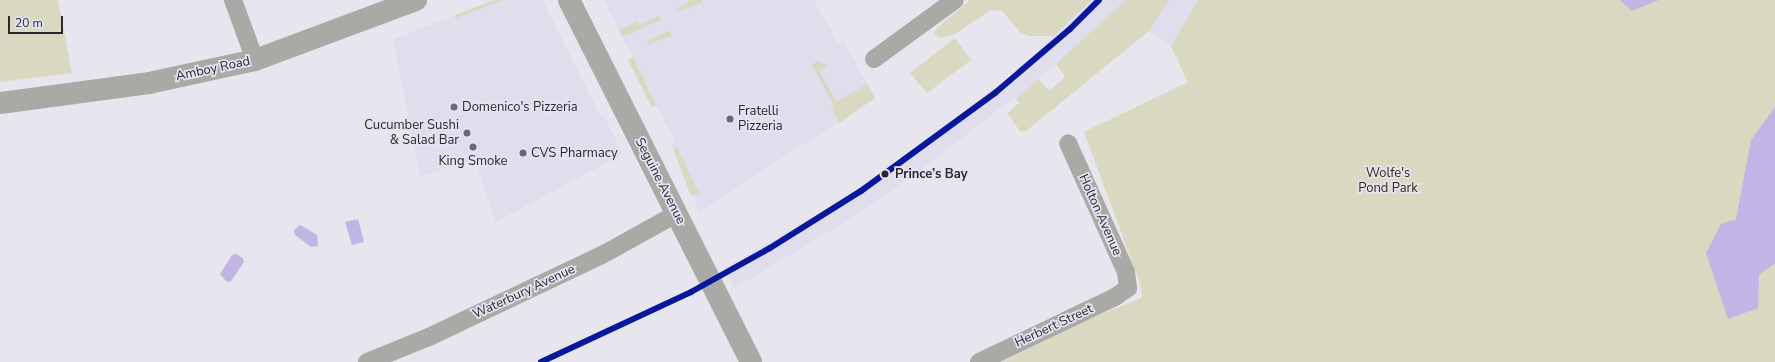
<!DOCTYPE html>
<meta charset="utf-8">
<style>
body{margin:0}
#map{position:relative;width:1775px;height:362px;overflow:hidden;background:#e7e6ee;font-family:"Nunito Sans",sans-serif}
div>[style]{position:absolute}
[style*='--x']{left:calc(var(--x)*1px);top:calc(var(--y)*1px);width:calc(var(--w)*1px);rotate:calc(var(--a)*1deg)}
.built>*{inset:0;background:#e0dded}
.green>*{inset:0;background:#d9d8c1}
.water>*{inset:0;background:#c0b5e4}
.street>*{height:18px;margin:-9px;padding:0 9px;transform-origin:9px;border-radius:9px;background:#aaa9a6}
.secondary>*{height:22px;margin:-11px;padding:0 11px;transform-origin:11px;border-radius:11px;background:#aaa9a6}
.metro-1>*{height:6px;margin:-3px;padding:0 3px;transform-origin:3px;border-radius:3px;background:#08179c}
.dots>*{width:11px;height:11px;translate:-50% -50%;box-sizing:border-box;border:2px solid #e5e2f2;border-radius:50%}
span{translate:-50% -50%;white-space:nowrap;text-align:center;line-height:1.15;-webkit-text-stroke:3.5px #e5e2f2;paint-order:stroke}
.street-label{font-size:13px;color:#2a282e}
.poi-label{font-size:13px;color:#2a282e}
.left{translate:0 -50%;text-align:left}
.right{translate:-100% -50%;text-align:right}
.stop-label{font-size:13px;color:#2a282e;font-weight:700}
.park-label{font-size:13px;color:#2f2c0c}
.scale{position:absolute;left:8px;top:16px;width:55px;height:18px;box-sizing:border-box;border:2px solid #2a282e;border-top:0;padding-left:5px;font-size:12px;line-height:14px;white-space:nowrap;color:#2a282e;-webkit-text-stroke:3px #e5e2f2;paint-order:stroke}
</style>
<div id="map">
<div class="built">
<i style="clip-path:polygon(495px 0,543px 0,600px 114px,604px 116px,623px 154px,496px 222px,475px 159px,420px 176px,393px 39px)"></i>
<i style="clip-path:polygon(604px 0,814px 0,838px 43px,843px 41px,875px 98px,699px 212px,671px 144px,675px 142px)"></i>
<i style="clip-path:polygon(1092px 0,1128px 0,1016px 99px,1015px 97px,909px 179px,850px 219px,735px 288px,725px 268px,833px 205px,908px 154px,1015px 73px)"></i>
<i style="clip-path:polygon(1169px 0,1198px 0,1171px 46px,1149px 31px)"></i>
</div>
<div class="green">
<i style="clip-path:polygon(0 0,58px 0,72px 73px,0 82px)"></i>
<i style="clip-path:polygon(495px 0,503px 0,456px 18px,455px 15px)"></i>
<i style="clip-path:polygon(688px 0,702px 0,703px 3px,680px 11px,676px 9px,686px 4px)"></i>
<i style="clip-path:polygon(970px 0,1092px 0,1053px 36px,1029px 36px,1020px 32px,1002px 11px,991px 10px,955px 34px,941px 38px,934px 34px,937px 28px)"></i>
<i style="clip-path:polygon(1126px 0,1169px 0,1149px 31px,1026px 131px,1020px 131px,1007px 113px,1019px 103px,1016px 99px,1039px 79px,1049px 91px,1065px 77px,1056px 64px)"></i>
<i style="clip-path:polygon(1198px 0,1775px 0,1775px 362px,1002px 362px,1082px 322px,1142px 298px,1140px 283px,1084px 132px,1188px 82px,1171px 46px)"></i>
<i style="clip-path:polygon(659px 16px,660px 20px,623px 37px,619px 30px,637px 22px,640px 25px)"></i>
<i style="clip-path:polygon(667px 31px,671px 32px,671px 36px,647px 45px,648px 41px)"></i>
<i style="clip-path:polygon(955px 38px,971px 60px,927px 93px,910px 73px)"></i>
<i style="clip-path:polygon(633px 57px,656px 105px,652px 107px,628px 60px)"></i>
<i style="clip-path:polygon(818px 61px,828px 66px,819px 71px,837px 102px,867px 84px,875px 98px,839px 123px,831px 106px,833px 105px,812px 64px)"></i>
<i style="clip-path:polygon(677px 147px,699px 193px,691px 196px,673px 149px)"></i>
</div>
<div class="water">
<i style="clip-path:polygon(1620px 0,1659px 0,1632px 11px)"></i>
<i style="clip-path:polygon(1775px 107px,1775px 263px,1759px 275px,1758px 308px,1728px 319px,1706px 253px,1721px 224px,1736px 219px,1751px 140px)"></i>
<i style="clip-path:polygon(358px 219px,364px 242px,352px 245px,345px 222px)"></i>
<i style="clip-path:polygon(300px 225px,317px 235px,318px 246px,311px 247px,295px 235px,294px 230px)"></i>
<i style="clip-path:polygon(236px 254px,243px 258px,244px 262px,231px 281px,227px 282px,220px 274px,232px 255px)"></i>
</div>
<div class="street">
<i style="--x:233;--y:0;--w:64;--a:69.9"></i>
<i style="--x:874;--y:59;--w:100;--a:-36.1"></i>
<i style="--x:367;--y:362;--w:67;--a:-22"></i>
<i style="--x:429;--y:337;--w:191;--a:-25.4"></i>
<i style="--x:602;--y:255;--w:85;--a:-29"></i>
<i style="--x:979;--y:362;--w:151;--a:-25.5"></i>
<i style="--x:1115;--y:297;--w:16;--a:-35"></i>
<i style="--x:1128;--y:288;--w:16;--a:-97"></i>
<i style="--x:1126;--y:272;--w:141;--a:-114.2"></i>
</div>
<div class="secondary">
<i style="--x:569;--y:0;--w:405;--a:63.3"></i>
<i style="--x:0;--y:103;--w:150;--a:-7.6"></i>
<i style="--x:149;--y:83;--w:108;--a:-12.2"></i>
<i style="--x:255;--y:60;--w:172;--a:-20.4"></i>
</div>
<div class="metro-1">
<i style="--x:541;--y:362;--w:166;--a:-25"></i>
<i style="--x:691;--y:292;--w:90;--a:-29.1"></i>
<i style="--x:770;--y:248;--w:107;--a:-32.1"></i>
<i style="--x:861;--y:191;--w:166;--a:-36.2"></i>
<i style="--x:995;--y:93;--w:99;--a:-40.5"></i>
<i style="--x:1070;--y:29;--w:41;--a:-45"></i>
</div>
<div class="dots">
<i style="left:454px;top:107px;background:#6c6a71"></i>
<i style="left:730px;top:119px;background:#6c6a71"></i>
<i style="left:467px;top:133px;background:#6c6a71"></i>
<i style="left:473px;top:147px;background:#6c6a71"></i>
<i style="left:523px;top:153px;background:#6c6a71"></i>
<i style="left:885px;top:174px;background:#2a282e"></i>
</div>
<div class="street-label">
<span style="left:213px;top:69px;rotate:-12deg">Amboy Road</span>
<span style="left:660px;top:181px;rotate:63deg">Seguine Avenue</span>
<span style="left:1100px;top:215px;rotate:66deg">Holton Avenue</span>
<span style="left:524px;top:292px;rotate:-25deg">Waterbury Avenue</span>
<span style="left:1054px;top:326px;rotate:-25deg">Herbert Street</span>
</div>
<div class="poi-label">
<span class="left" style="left:462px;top:107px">Domenico's Pizzeria</span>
<span class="left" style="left:738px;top:119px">Fratelli<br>Pizzeria</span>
<span class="right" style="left:459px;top:133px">Cucumber Sushi<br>&amp; Salad Bar</span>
<span class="left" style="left:531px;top:153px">CVS Pharmacy</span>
<span style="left:473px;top:161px">King Smoke</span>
</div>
<div class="stop-label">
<span class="left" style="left:895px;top:174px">Prince’s Bay</span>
</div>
<div class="park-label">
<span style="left:1388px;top:181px">Wolfe's<br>Pond Park</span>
</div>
<div class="scale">20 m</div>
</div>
